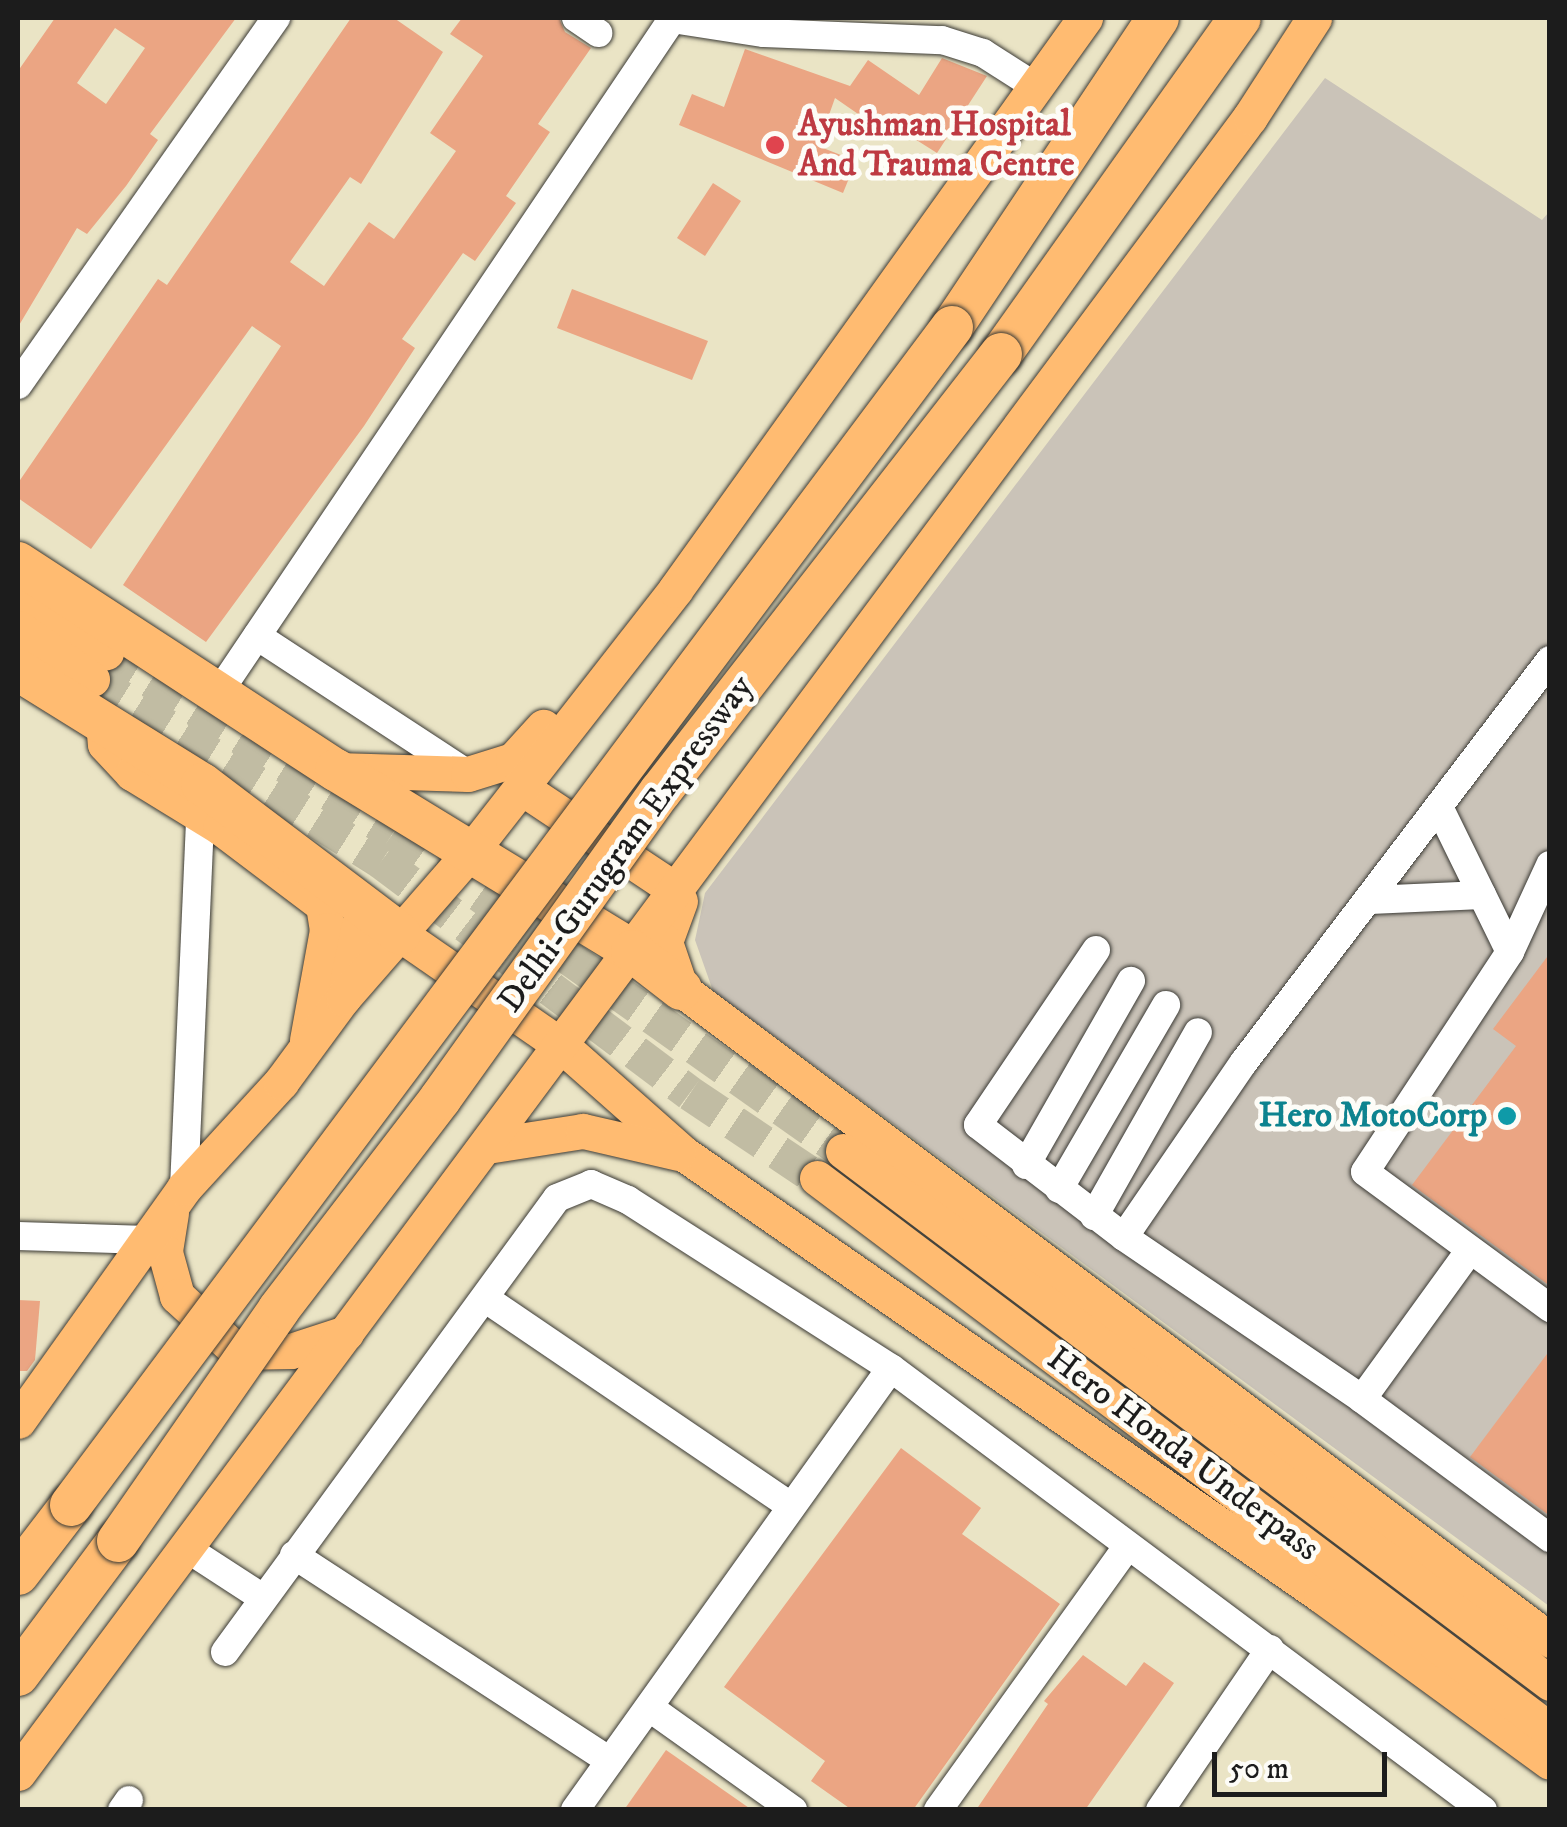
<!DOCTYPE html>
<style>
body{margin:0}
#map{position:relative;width:1567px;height:1827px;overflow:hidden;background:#eae4c5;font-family:"IM FELL DW Pica",serif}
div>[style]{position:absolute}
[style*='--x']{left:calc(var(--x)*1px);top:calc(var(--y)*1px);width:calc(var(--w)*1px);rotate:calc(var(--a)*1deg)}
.industrial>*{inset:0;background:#cac3b8}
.building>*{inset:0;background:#eba583}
.major-tunnel>*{height:35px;margin-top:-17.5px;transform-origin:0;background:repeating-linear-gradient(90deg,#c1bca3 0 35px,transparent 0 53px)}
.roads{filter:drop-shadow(0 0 2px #3b3a35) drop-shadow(0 0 2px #3b3a35)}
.minor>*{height:28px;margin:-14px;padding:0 14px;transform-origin:14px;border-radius:14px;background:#fff}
.major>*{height:35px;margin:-17.5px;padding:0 17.5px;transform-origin:17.5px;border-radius:17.5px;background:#ffbb71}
.highway>*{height:42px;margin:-21px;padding:0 21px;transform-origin:21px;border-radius:21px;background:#ffbb71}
.bridges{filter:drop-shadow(0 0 2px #3b3a35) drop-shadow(0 0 2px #3b3a35)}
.highway-bridge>*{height:42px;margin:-21px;padding:0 21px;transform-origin:21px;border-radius:21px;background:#ffbb71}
.dots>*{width:28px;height:28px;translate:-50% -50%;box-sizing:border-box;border:5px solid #fdfcf7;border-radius:50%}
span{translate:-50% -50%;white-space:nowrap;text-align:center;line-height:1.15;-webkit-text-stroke:10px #fdfcf7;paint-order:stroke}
.health-label{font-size:35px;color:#be3a42;font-weight:700}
.left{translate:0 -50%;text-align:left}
.street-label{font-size:35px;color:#1c1c1c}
.culture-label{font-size:35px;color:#0d838f;font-weight:700}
.right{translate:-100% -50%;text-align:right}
.frame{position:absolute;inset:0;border:20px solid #1c1c1c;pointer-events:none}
.scale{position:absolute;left:1212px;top:1752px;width:175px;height:45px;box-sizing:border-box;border:5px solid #1c1c1c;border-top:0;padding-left:12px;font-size:30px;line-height:35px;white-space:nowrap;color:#1c1c1c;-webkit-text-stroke:8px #fdfcf7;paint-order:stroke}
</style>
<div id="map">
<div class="industrial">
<i style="clip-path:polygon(1325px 78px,1542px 220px,1549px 212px,1549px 1606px,713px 991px,695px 940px,705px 893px)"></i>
</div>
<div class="building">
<i style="clip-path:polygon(evenodd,55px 18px,236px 18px,150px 134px,158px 140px,126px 186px,87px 234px,77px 228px,18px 327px,18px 71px,55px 18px,115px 28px,145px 48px,106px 104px,77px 83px,115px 28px)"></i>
<i style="clip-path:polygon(351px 18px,394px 18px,443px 52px,361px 184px,350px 177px,290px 262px,324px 286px,369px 222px,394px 239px,456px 151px,430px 133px,483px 56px,450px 34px,462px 18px,559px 18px,565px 32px,591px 48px,538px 124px,550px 132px,506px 196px,516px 203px,475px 261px,463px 253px,402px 339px,415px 348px,364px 426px,206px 642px,123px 585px,281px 346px,252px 326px,91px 549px,18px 498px,18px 483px,158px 279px,167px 285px)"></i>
<i style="clip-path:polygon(745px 49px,850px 86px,868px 60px,919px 95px,942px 58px,987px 76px,937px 153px,880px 117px,874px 125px,835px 98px,818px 146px,856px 161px,843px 193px,679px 125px,692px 94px,724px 107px)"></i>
<i style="clip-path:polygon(713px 183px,741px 201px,705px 256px,677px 238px)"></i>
<i style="clip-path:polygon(572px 289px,708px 341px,692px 380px,557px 328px)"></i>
<i style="clip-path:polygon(1550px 953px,1550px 1286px,1412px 1185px,1516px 1046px,1493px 1029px)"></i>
<i style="clip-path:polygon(18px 1300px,40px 1301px,35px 1360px,27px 1371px,18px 1371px)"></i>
<i style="clip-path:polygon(1550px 1350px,1550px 1516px,1470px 1457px)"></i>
<i style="clip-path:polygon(901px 1448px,981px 1508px,962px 1534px,1060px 1604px,913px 1810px,852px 1810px,811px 1781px,825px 1761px,724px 1687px)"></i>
<i style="clip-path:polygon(1083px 1655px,1126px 1686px,1144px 1662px,1174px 1683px,1085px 1810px,976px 1810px,1048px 1704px,1044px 1701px)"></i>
<i style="clip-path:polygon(666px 1750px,752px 1810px,624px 1810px)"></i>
</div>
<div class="major-tunnel">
<i style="--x:106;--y:652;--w:339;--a:32.2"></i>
<i style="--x:393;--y:833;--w:551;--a:35.25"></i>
<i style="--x:92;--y:679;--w:342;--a:32.2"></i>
<i style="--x:381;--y:861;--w:386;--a:36.9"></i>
<i style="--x:690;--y:1093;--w:153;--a:33.8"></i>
</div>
<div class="roads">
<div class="minor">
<i style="--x:576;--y:18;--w:27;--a:34"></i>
<i style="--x:672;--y:19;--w:93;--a:8.7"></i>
<i style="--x:764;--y:33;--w:178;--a:2.3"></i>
<i style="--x:942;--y:40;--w:43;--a:17.6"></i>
<i style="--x:983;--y:53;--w:65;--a:32.5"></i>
<i style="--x:18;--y:385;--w:449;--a:-54.9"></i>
<i style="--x:257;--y:636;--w:252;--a:33.2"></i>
<i style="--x:217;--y:695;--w:816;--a:-56.04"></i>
<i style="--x:1440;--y:809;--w:159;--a:63.9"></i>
<i style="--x:1550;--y:865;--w:96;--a:114.7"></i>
<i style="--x:1510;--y:952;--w:263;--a:123.4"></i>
<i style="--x:1365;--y:1172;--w:230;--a:36.3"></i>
<i style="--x:1370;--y:900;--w:112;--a:-2.6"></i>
<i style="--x:1096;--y:950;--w:211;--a:124"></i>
<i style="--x:978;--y:1125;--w:184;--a:37.5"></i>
<i style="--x:1124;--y:1237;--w:212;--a:-55.6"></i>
<i style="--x:1244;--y:1062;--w:505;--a:-52.72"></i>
<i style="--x:1026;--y:1165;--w:212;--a:-60.3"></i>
<i style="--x:184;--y:1188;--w:373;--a:-87.5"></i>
<i style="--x:1059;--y:1189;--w:213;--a:-59.8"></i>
<i style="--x:1094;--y:1216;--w:211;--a:-60.5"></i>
<i style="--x:18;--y:1236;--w:130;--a:1.8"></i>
<i style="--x:1124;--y:1237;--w:288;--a:34.2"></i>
<i style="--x:1470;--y:1250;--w:184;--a:125.9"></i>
<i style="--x:1362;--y:1399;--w:234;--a:36.5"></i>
<i style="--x:486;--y:1299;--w:369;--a:34.2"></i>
<i style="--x:186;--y:1548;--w:92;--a:33"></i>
<i style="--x:294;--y:1555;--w:377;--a:33.1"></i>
<i style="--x:225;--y:1652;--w:562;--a:-53.82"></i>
<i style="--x:557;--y:1198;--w:37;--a:-22"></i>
<i style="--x:591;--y:1184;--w:40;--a:23.4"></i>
<i style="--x:628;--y:1200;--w:312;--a:32.6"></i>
<i style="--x:891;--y:1368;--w:739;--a:36.75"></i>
<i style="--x:650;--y:1708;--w:176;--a:35.5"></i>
<i style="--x:122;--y:1810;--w:12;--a:-55"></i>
<i style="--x:575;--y:1810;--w:543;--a:-54.44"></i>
<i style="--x:938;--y:1810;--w:322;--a:-54.3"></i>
<i style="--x:1160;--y:1810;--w:195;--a:-55.7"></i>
</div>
<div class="major">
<i style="--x:18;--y:590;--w:108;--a:35.2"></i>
<i style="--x:18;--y:628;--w:90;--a:34.6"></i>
<i style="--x:103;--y:722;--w:22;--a:85"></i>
<i style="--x:105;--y:744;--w:40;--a:47"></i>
<i style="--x:132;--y:773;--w:103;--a:31.5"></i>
<i style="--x:220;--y:827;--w:129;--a:37.1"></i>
<i style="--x:323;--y:905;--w:25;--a:81"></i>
<i style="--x:327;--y:930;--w:112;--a:100.3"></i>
<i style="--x:337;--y:770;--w:131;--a:1.7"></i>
<i style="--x:468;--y:774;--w:47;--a:-17.3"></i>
<i style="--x:513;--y:760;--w:45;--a:-47.7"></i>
<i style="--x:522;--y:788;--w:186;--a:33.6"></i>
<i style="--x:680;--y:901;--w:44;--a:110.1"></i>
<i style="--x:665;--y:942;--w:50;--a:71.2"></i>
<i style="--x:681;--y:989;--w:1086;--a:36.84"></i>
<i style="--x:400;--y:934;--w:197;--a:34.7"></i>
<i style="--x:562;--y:1046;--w:163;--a:41.5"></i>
<i style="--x:684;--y:1154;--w:775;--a:34.7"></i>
<i style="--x:1321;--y:1595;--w:283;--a:36.1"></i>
<i style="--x:344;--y:997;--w:94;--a:-78.3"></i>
<i style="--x:487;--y:1146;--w:97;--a:-8.9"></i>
<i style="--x:583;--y:1131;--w:98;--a:13"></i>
<i style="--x:843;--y:1151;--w:885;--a:36.96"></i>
<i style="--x:817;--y:1178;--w:918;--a:36.98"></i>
<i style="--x:171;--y:1213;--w:39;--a:99"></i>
<i style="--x:165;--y:1252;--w:46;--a:74.7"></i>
<i style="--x:177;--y:1296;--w:83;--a:42.6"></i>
<i style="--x:238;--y:1352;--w:53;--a:-1.1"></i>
<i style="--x:291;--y:1351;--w:58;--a:-18.1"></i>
<i style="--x:18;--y:1421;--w:286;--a:-54.5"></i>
<i style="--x:184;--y:1188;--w:144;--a:-47.5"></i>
<i style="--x:281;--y:1082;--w:104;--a:-53.6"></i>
<i style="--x:343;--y:998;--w:196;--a:-48.9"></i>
<i style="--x:472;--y:850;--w:330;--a:-52"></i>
<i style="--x:675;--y:590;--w:704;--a:-54.37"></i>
<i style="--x:18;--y:1773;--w:2064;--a:-53.35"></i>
<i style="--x:1250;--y:117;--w:118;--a:-57.1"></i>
</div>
<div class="highway">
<i style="--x:952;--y:327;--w:371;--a:-56.3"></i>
<i style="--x:1001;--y:354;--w:412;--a:-54.6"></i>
<i style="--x:18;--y:563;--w:379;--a:33.1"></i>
<i style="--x:336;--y:770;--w:347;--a:31.4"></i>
<i style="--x:632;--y:951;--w:62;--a:37.8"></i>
<i style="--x:18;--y:670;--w:216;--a:31.8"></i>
<i style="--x:202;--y:784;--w:248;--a:37.1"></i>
<i style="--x:18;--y:1574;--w:87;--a:-52.5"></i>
<i style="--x:18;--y:1675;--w:167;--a:-53.3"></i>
</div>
</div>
<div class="bridges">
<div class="highway-bridge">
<i style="--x:71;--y:1505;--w:1471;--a:-53.21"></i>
<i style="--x:118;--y:1541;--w:282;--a:-55.2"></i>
<i style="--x:279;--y:1309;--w:265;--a:-52.5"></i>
<i style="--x:440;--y:1099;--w:378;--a:-54.4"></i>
<i style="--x:660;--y:792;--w:555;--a:-52.1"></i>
</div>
</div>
<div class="dots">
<i style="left:775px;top:145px;background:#e0444e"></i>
<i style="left:1507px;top:1116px;background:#0f9aa8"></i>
</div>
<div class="health-label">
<span class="left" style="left:798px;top:145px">Ayushman Hospital<br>And Trauma Centre</span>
</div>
<div class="street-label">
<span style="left:626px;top:844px;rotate:-54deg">Delhi-Gurugram Expressway</span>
<span style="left:1183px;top:1454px;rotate:37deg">Hero Honda Underpass</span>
</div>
<div class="culture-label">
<span class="right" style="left:1487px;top:1116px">Hero MotoCorp</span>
</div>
<div class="frame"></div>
<div class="scale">50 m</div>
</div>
